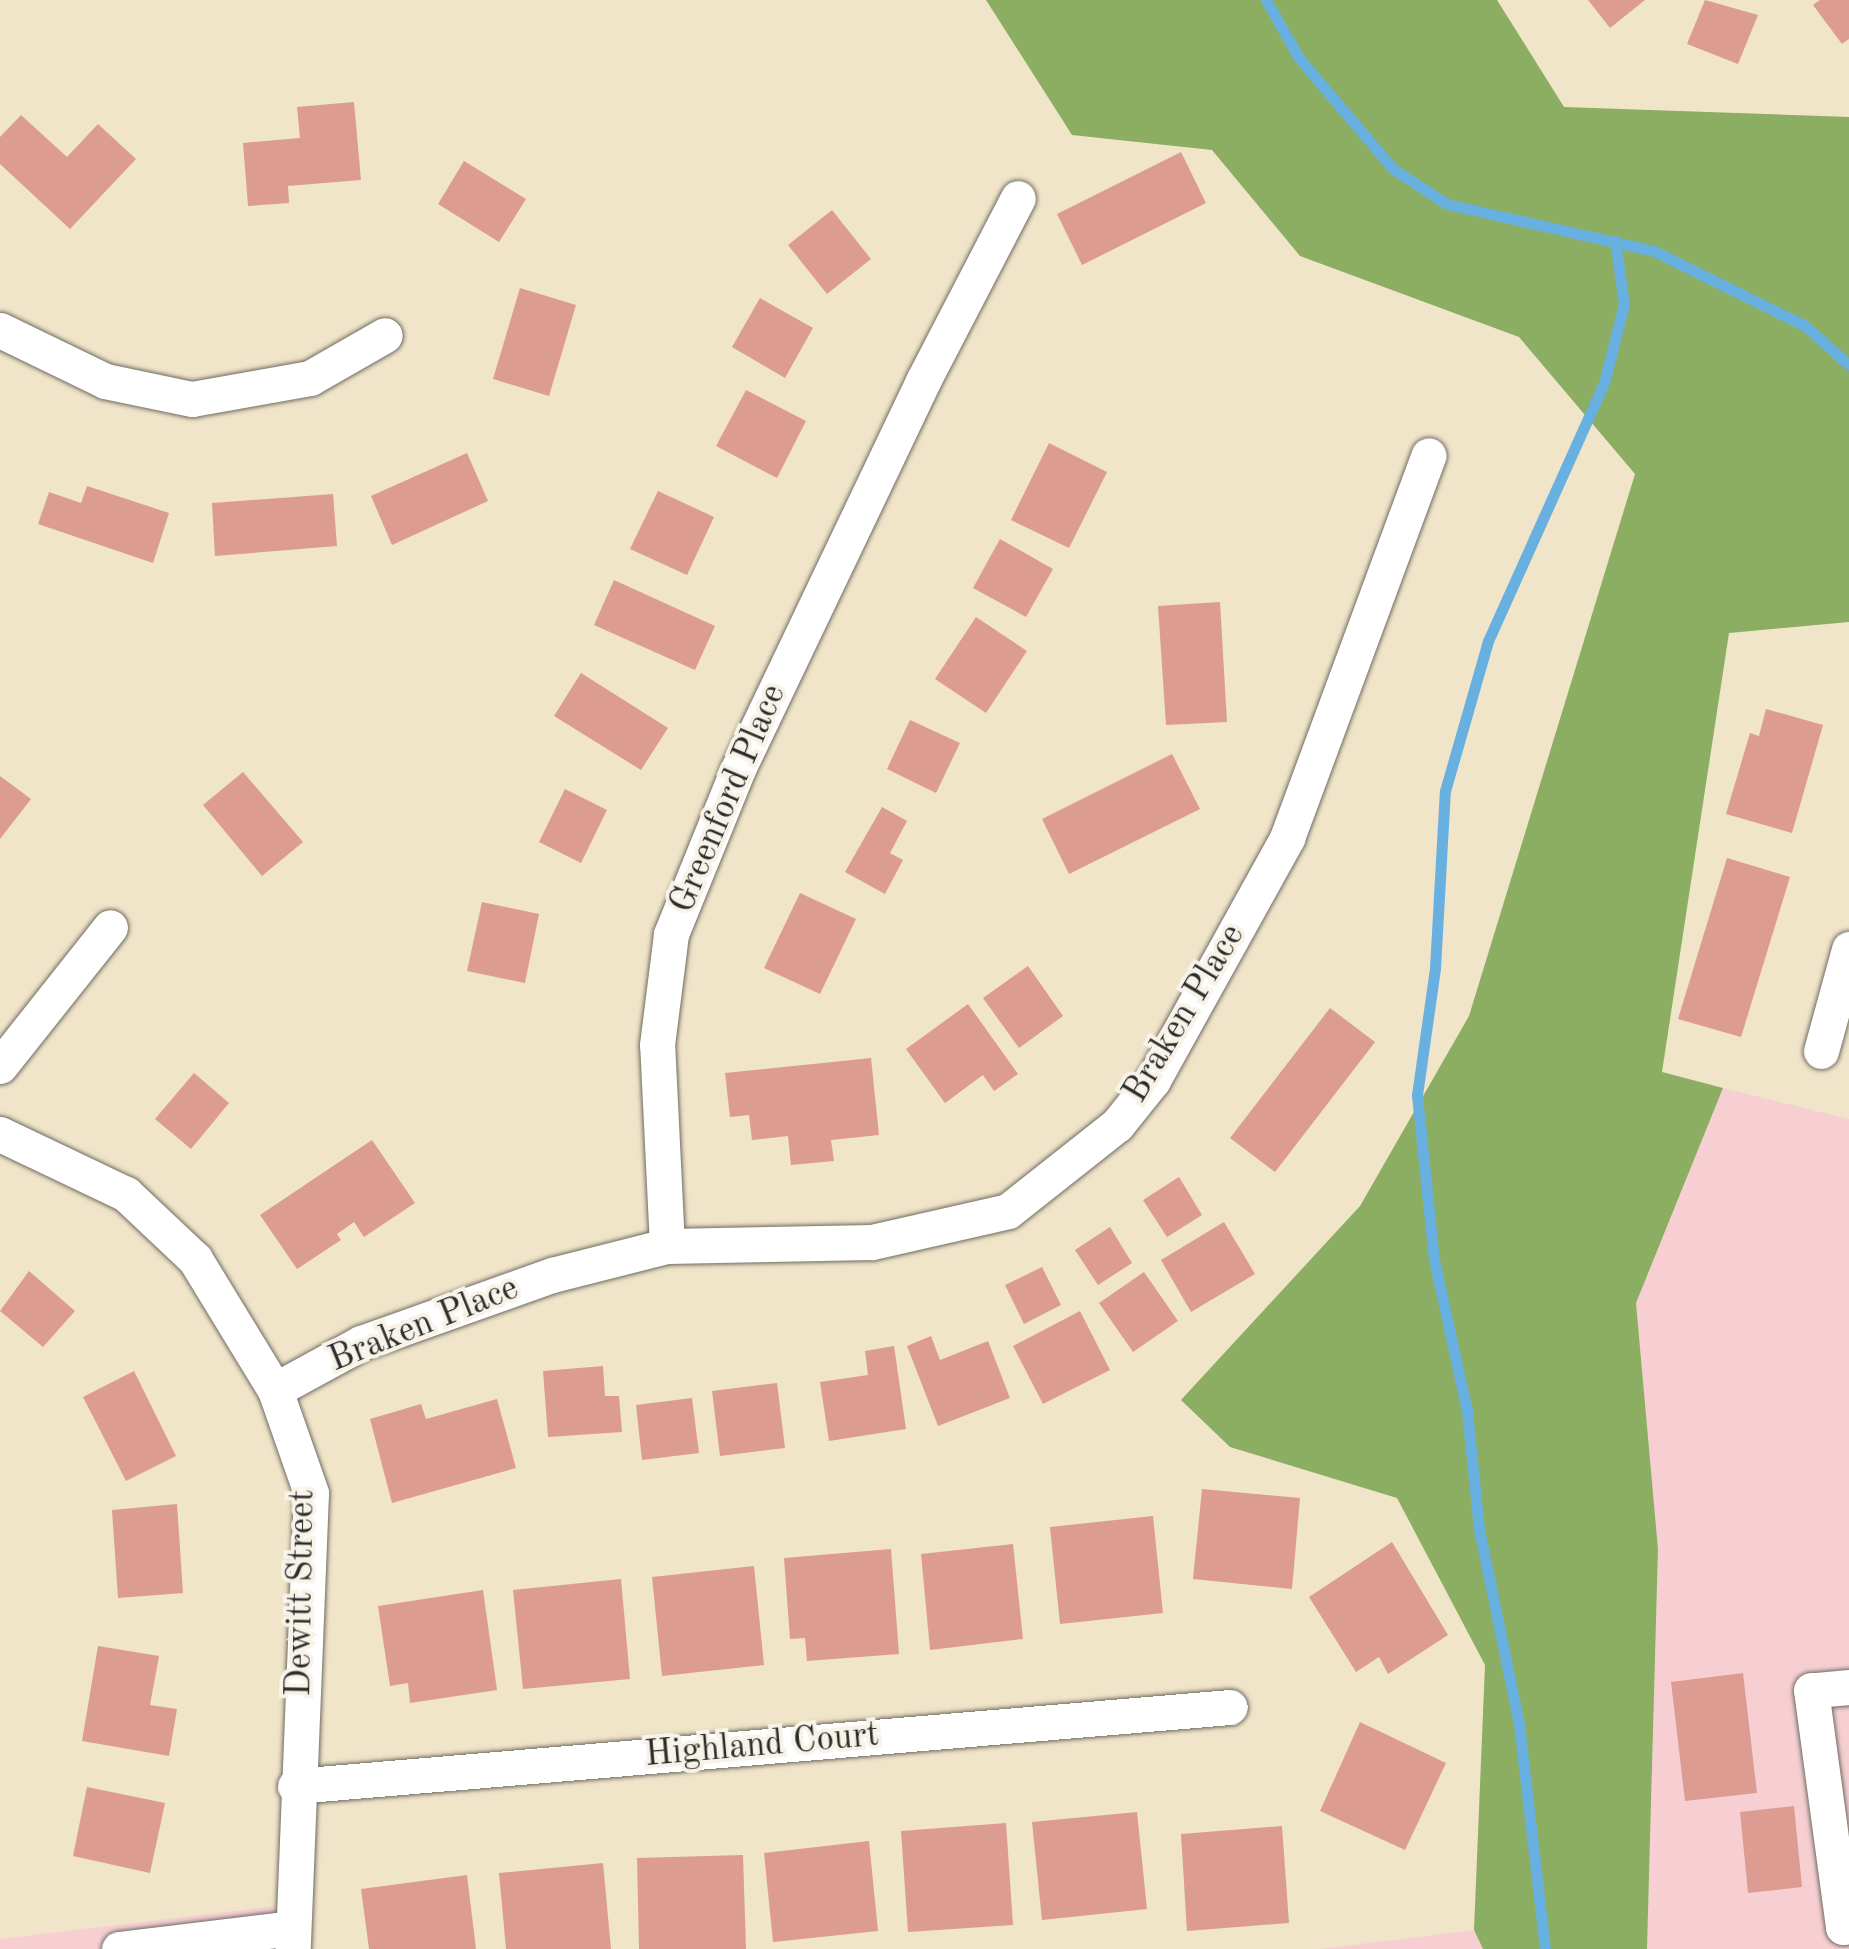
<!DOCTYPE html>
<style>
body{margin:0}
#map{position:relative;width:1849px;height:1949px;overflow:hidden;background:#f0e4c9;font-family:"Old Standard TT",serif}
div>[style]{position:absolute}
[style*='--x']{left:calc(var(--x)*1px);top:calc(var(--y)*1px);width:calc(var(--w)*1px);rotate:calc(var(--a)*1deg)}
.built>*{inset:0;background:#f7cfd3}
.forest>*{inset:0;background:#8bae62}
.stream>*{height:11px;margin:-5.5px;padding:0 5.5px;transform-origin:5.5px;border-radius:5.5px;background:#68b0df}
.building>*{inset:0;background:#dc9c92}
.roads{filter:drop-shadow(0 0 2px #706c62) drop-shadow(0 0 2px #706c62)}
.minor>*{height:35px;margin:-17.5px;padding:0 17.5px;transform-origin:17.5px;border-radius:17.5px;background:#fff}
span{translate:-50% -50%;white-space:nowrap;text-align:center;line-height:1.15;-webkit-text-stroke:8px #f7f3e8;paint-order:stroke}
.street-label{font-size:35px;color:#2b2b2b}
</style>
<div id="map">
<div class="built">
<i style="clip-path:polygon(1723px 1088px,1849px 1119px,1849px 1949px,1647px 1949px,1658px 1549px,1636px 1303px)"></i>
<i style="clip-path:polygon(293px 1904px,293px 1949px,0 1949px,0 1939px)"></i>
<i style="clip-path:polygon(1474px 1930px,1483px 1949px,1320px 1949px)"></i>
</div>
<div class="forest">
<i style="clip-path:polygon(986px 0,1497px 0,1564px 107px,1849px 117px,1849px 622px,1729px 633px,1662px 1072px,1723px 1088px,1636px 1303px,1658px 1549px,1647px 1949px,1483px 1949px,1474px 1930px,1485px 1665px,1397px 1498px,1230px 1447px,1181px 1400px,1360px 1206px,1469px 1016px,1635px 474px,1519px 337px,1300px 256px,1212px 150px,1072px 135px)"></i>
</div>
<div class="stream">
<i style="--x:1266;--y:0;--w:67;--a:60.4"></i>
<i style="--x:1299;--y:58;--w:145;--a:49.7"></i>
<i style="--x:1393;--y:169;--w:64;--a:32.9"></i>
<i style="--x:1447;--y:204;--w:212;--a:12.8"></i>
<i style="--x:1654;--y:251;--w:167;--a:26.3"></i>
<i style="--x:1804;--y:325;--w:60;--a:41.6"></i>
<i style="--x:1545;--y:1949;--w:226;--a:-96.6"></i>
<i style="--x:1519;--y:1724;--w:199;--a:-101.6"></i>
<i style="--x:1479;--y:1529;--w:119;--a:-95.8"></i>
<i style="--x:1467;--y:1411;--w:155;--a:-102.3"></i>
<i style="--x:1434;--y:1260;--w:166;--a:-95.9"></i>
<i style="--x:1417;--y:1095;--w:128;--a:-81.9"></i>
<i style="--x:1435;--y:968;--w:177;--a:-86.8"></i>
<i style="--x:1445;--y:791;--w:156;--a:-74"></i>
<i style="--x:1488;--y:641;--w:283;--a:-65.8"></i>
<i style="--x:1604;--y:383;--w:81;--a:-75.8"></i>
<i style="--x:1624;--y:304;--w:64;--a:-98.1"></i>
</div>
<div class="building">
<i style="clip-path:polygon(1588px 0,1645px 0,1610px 28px)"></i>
<i style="clip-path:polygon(1705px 0,1758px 15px,1738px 64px,1687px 44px)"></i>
<i style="clip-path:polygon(1820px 0,1849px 0,1849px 39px,1842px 44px,1813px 5px)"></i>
<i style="clip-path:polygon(354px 102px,361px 180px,288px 186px,289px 203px,248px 206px,243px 143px,300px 138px,297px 107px)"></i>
<i style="clip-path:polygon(21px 115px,67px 157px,98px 124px,136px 159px,70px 229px,0 164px,0 137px)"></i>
<i style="clip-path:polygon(1181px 152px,1206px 203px,1082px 265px,1057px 214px)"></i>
<i style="clip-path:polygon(464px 161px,526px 199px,499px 242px,438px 204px)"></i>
<i style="clip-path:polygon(832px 210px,871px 259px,827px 294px,788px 245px)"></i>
<i style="clip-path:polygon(520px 288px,576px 305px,549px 396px,493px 379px)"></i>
<i style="clip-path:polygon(760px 298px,813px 328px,785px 378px,732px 347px)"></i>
<i style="clip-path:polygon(746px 390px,806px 421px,777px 478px,716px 446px)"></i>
<i style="clip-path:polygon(1049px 443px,1107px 472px,1069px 548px,1011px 520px)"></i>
<i style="clip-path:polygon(467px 453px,488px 501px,392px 545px,371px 496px)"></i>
<i style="clip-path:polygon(87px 486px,169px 513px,153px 563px,38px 524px,49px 492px,81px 503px)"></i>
<i style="clip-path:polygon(658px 491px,714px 517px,687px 575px,630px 549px)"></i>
<i style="clip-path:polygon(333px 494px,337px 546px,215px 556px,212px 503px)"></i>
<i style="clip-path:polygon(1000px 539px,1053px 569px,1026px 617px,973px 588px)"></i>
<i style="clip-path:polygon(614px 580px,715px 626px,695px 670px,594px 625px)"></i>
<i style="clip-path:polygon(1220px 602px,1227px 722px,1166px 725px,1158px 606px)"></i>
<i style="clip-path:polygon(976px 617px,1027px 651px,986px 713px,935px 679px)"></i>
<i style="clip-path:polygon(581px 673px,668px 728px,641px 770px,554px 716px)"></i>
<i style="clip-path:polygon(1766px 709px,1823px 725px,1792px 833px,1726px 814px,1750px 733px,1759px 736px)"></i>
<i style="clip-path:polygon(910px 720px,960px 743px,936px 793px,887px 769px)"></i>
<i style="clip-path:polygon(1172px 754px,1200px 809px,1069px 874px,1042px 819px)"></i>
<i style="clip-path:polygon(243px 772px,303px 842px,262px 876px,203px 805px)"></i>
<i style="clip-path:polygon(0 776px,31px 799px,0 839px)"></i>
<i style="clip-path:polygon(565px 789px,607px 810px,581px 863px,539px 842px)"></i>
<i style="clip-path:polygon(882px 807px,907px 821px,890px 853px,903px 860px,885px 894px,845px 872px)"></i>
<i style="clip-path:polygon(1727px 858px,1790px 877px,1741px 1037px,1678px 1019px)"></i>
<i style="clip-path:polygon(800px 893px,856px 919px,820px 994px,764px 968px)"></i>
<i style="clip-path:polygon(482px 902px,539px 914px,525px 983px,467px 971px)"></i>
<i style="clip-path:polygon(1028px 966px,1063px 1016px,1019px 1048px,983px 998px)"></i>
<i style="clip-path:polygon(968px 1004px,1018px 1074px,994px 1091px,983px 1075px,945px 1103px,906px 1049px)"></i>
<i style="clip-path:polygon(1330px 1008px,1375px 1042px,1275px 1172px,1230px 1138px)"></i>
<i style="clip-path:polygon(871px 1058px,879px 1135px,831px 1140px,834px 1161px,791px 1165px,788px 1136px,752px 1140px,749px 1115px,730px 1117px,725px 1073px)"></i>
<i style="clip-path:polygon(194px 1073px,229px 1103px,191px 1149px,155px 1119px)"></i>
<i style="clip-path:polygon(372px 1140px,415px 1203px,364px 1237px,354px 1222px,337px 1234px,341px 1240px,297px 1269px,260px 1215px)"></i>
<i style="clip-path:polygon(1179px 1177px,1202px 1215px,1167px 1237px,1143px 1200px)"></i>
<i style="clip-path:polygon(1224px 1222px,1255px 1274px,1191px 1312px,1161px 1260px)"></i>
<i style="clip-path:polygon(1110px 1227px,1132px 1263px,1098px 1285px,1075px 1250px)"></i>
<i style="clip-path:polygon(1042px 1267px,1061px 1305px,1024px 1324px,1005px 1285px)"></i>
<i style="clip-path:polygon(29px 1271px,75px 1311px,43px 1347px,0 1311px)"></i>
<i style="clip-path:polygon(1144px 1272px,1178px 1321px,1133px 1352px,1099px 1303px)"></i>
<i style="clip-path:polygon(1080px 1311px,1110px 1370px,1043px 1404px,1013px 1346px)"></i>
<i style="clip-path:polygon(931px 1336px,940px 1360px,988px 1341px,1010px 1398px,938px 1426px,907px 1346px)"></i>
<i style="clip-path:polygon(894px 1346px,906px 1429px,829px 1441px,820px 1382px,868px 1375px,865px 1351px)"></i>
<i style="clip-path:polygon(603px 1366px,605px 1396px,619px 1396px,622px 1432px,548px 1437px,543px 1371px)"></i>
<i style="clip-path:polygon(134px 1371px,176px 1456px,126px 1481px,83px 1397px)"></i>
<i style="clip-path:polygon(777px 1383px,785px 1448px,720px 1456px,712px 1391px)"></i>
<i style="clip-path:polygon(692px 1398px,699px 1453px,642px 1460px,636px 1405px)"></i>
<i style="clip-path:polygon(497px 1399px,516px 1468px,392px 1503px,370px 1419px,421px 1404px,426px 1419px)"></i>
<i style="clip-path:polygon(1202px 1489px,1300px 1498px,1292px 1589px,1193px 1579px)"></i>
<i style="clip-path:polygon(177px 1504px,183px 1593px,118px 1598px,112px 1510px)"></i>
<i style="clip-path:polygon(1153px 1516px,1163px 1613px,1060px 1624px,1050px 1527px)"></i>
<i style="clip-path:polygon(1392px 1542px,1448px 1635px,1388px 1674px,1379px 1657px,1356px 1672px,1309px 1597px)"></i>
<i style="clip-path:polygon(1013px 1544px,1023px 1639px,930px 1650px,921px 1554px)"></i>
<i style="clip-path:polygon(891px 1549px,899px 1654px,807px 1661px,805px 1638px,790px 1639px,784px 1558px)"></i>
<i style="clip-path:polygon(754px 1566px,764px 1665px,662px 1676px,652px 1577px)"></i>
<i style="clip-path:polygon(621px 1579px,630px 1679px,523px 1689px,513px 1590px)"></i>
<i style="clip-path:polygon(483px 1590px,497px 1690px,410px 1703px,408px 1683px,390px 1686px,378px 1606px)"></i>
<i style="clip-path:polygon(98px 1646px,159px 1656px,150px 1705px,177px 1709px,169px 1756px,82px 1741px)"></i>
<i style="clip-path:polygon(1743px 1673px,1757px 1793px,1685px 1801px,1671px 1682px)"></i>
<i style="clip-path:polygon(1360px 1722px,1446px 1763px,1405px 1850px,1320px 1811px)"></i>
<i style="clip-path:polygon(87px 1787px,165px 1803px,150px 1873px,73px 1856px)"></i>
<i style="clip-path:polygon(1794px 1806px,1802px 1887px,1748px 1893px,1740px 1812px)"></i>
<i style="clip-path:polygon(1137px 1812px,1147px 1909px,1042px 1920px,1032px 1822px)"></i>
<i style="clip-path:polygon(1006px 1823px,1013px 1925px,908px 1932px,901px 1831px)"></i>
<i style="clip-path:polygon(1282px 1826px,1289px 1923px,1187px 1931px,1181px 1834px)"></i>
<i style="clip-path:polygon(869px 1841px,878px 1931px,773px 1942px,764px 1853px)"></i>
<i style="clip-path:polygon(743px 1855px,746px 1949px,639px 1949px,637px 1858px)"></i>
<i style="clip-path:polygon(603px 1863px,611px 1949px,506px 1949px,499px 1873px)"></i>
<i style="clip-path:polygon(467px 1875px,476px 1949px,369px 1949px,361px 1889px)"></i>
</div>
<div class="roads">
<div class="minor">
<i style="--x:0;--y:330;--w:117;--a:25.9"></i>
<i style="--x:105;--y:381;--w:89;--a:11.7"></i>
<i style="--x:192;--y:399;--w:120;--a:-10.1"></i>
<i style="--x:310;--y:378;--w:86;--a:-29.8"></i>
<i style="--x:1821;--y:1051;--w:106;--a:-74.6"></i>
<i style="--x:0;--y:1066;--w:177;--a:-51.6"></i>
<i style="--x:0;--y:1134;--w:140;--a:25.5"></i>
<i style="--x:126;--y:1194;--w:95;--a:43.3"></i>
<i style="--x:195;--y:1259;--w:153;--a:58.6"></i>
<i style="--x:275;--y:1390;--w:109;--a:70.7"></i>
<i style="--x:311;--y:1493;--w:456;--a:92.3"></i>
<i style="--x:667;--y:1246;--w:201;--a:-92.8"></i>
<i style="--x:657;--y:1045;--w:112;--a:-82.8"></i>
<i style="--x:671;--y:934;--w:178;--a:-67.9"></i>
<i style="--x:738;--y:769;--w:430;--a:-64.5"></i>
<i style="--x:923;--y:381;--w:206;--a:-62.6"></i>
<i style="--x:275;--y:1390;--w:98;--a:-28.7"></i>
<i style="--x:361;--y:1343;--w:203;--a:-19.6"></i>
<i style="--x:552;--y:1275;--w:119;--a:-14.2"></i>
<i style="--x:667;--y:1246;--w:205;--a:-1.1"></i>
<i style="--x:872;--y:1242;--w:139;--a:-12.8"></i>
<i style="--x:1008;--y:1211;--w:139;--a:-38.3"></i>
<i style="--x:1117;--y:1125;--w:58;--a:-51.3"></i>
<i style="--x:1153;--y:1080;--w:277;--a:-61"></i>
<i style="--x:1287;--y:838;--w:408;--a:-69.7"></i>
<i style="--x:1849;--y:1687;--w:38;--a:175"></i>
<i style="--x:1811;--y:1690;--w:239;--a:82.3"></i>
<i style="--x:1843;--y:1927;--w:6;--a:-9"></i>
<i style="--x:295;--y:1786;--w:938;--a:-4.83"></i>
<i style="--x:119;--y:1949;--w:175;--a:-6.9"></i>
</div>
</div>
<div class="street-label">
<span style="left:729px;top:799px;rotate:-67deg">Greenford Place</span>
<span style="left:1185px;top:1014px;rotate:-59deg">Braken Place</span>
<span style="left:424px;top:1325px;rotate:-22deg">Braken Place</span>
<span style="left:302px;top:1593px;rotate:-89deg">Dewitt Street</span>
<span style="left:762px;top:1746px;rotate:-5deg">Highland Court</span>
</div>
</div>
